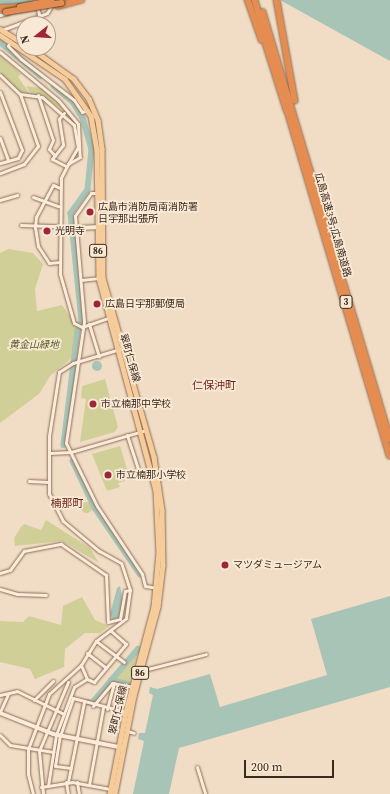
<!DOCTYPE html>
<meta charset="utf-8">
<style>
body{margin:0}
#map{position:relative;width:390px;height:794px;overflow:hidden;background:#f1ddc5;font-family:"Source Serif 4","Noto Sans JP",serif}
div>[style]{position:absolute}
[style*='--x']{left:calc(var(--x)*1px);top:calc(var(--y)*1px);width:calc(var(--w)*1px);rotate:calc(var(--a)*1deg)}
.green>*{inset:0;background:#d1cf98}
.round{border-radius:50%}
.water>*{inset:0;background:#a7c4b7}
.river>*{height:5.5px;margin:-2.75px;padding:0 2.75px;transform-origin:2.75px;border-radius:2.75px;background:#a7c4b7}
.roads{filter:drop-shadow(0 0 1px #8e6d59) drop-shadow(0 0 1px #8e6d59)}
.street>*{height:3px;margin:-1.5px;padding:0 1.5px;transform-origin:1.5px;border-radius:1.5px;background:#fbecd9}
.secondary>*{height:4px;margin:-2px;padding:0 2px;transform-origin:2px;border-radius:2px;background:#fbecd9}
.primary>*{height:4.5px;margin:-2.25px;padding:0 2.25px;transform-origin:2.25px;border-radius:2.25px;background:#f6cc9b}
.highway>*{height:5.5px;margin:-2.75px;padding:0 2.75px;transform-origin:2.75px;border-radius:2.75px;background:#e58d51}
.bridges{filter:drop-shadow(0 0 1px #5c3c2e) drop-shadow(0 0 1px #5c3c2e)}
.highway-bridge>*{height:5.5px;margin:-2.75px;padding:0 2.75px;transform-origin:2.75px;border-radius:2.75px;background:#e58d51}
.dots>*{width:11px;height:11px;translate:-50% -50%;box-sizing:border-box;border:2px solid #f8e9d5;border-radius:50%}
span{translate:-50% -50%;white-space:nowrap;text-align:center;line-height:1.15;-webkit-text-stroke:3.5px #f8e9d5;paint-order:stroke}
.shield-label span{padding:1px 3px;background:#f8e9d5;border:1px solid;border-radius:3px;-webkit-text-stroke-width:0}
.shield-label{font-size:9px;color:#3d281e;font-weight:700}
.poi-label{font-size:10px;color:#3d281e}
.left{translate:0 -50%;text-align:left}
.street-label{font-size:10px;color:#3d281e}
.park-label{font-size:10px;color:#555b23;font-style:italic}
.neighbourhood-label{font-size:11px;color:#6d1f1b}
.north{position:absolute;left:16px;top:16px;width:40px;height:40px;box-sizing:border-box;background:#f8e9d5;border:1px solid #ad9c8c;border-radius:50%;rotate:253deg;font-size:11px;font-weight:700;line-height:16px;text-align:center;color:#3d281e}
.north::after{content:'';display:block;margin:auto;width:14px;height:18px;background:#a12539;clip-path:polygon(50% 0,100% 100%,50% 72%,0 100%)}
.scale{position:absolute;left:244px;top:760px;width:90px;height:18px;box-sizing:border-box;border:2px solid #3d281e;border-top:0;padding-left:5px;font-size:12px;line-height:14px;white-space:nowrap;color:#3d281e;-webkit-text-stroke:3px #f8e9d5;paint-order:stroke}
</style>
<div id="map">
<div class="green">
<i style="clip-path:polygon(0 55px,21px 74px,18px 77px,30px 94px,21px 93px,0 73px)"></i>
<i style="clip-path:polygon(26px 86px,41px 88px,55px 98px,66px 110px,77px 124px,77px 128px,64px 111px,43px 96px,31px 94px)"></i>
<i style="clip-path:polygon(9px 249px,33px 253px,43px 264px,35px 289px,37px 311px,62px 305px,78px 328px,74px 356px,50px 376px,39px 394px,0 423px,0 253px)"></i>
<i style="clip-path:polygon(105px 379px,118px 427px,115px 432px,80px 442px,86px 399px,81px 398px,82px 386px)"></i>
<i style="clip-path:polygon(120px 446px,127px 469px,122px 470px,125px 481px,118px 483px,120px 487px,107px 491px,92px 454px)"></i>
<i class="round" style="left:80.5px;top:501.5px;width:11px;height:11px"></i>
<i style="clip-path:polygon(46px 520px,90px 548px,99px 563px,62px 541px,15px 546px,14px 538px,21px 527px,24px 524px,41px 530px)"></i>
<i style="clip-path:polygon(82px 597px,95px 620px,109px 626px,100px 633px,85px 633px,65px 649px,64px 667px,35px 679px,30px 669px,0 662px,0 621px,23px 622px,29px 616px,61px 625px,63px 606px)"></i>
<i style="clip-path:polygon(139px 649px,129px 683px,115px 680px,114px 679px)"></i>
</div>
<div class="water">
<i style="clip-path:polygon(0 0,31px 0,32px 4px,0 11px)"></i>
<i style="clip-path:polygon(280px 0,390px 0,390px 61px)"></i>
<i class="round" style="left:92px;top:361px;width:10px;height:10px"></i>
<i style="clip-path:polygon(120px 586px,123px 601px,119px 617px,113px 620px,110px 614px,117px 588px)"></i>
<i style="clip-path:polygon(390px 596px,390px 687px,179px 748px,169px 794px,133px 794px,144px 741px,138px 739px,139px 733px,145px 733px,153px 695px,149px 693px,150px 687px,157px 689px,210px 674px,220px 707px,327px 675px,311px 619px)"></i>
</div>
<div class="river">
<i style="--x:0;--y:42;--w:53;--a:39.7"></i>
<i style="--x:54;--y:86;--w:25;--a:40"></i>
<i style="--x:73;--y:102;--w:19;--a:58"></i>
<i style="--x:83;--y:118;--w:32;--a:74"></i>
<i style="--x:92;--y:149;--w:41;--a:95.6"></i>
<i style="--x:88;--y:190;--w:29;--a:126"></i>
<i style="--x:71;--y:213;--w:110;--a:84.2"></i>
<i style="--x:82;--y:322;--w:10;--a:114"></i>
<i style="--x:78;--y:331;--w:115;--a:97"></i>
<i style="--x:73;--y:461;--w:52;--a:64.9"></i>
<i style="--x:95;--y:508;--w:80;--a:55.7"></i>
<i style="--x:111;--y:680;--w:18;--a:13"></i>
<i style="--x:88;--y:702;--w:4;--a:14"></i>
<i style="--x:92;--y:703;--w:71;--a:-49.6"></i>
</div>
<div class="roads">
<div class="street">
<i style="--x:35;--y:0;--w:15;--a:74"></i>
<i style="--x:0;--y:15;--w:8;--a:-14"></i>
<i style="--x:2;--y:30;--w:48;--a:-20.7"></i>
<i style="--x:47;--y:13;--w:15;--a:-58"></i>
<i style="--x:10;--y:41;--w:5;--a:112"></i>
<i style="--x:8;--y:46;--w:18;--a:45"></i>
<i style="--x:21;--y:59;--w:67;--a:37.7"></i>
<i style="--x:74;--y:100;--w:14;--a:56"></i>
<i style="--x:82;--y:112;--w:6;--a:-18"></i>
<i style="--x:0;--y:52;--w:75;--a:39.6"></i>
<i style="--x:58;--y:100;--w:31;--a:50"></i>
<i style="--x:78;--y:124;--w:33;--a:87"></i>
<i style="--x:80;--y:157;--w:14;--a:150"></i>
<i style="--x:68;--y:164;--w:16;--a:117"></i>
<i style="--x:61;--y:178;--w:96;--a:90.6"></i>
<i style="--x:60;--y:274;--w:51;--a:74.1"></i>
<i style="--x:74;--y:323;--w:9;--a:27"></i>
<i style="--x:82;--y:327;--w:31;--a:-19"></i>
<i style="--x:0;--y:75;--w:28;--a:44"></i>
<i style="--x:20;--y:94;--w:55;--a:70.9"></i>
<i style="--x:38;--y:146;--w:23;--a:128"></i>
<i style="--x:24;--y:164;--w:26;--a:159"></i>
<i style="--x:0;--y:92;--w:62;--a:69.2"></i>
<i style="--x:22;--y:150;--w:9;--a:117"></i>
<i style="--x:18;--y:158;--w:19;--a:164"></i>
<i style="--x:20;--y:94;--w:22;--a:8"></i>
<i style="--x:42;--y:97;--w:43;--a:41.2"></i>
<i style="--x:74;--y:125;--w:22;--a:80"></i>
<i style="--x:78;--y:147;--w:20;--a:120"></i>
<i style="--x:38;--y:95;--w:47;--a:71.6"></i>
<i style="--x:53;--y:140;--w:10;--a:114"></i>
<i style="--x:49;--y:149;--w:9;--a:49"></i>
<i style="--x:64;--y:113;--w:8;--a:130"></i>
<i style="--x:59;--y:119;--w:26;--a:81"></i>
<i style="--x:63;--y:145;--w:18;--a:128"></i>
<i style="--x:52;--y:159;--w:16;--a:27"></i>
<i style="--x:0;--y:138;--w:23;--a:70"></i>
<i style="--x:98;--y:193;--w:7;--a:180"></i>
<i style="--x:91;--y:193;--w:28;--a:125"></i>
<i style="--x:75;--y:216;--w:106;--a:85.1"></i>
<i style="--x:84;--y:322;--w:122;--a:98.5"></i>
<i style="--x:66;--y:443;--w:70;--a:63.8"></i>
<i style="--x:97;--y:506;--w:82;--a:56.5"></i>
<i style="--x:142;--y:574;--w:12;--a:76"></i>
<i style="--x:145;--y:586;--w:12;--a:9"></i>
<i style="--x:33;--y:197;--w:27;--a:20"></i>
<i style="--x:0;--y:200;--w:18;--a:-16"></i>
<i style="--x:21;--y:225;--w:37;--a:2"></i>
<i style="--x:60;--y:262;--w:11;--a:175"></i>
<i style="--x:49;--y:263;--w:20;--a:-123"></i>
<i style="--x:38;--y:246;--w:18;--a:-99"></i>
<i style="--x:35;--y:228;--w:11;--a:-85"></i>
<i style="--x:36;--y:217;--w:36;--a:-62"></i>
<i style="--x:53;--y:185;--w:8;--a:23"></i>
<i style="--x:81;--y:280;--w:18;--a:-6"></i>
<i style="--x:89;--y:324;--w:34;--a:73"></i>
<i style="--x:127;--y:435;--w:40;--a:72"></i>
<i style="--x:50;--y:453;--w:21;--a:-3"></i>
<i style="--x:71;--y:452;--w:78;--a:-16.3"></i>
<i style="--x:133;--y:475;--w:19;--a:-18"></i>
<i style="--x:29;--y:481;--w:20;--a:3"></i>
<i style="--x:0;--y:573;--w:10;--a:-17"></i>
<i style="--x:10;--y:570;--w:24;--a:-54"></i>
<i style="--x:24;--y:551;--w:38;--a:-11"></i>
<i style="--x:61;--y:544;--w:55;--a:34.6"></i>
<i style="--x:106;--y:575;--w:47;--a:87.6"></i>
<i style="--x:108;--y:622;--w:12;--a:-14"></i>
<i style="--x:120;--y:619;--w:28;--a:-80"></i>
<i style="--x:125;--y:591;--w:5;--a:-11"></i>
<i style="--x:0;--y:589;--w:18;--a:16"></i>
<i style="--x:17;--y:594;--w:29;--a:2"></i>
<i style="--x:96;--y:641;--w:35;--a:37"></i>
<i style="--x:87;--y:653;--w:24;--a:38"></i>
<i style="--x:81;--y:665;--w:15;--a:67"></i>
<i style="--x:87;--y:679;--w:8;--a:23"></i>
<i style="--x:94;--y:682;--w:50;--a:-49.9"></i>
<i style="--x:126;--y:644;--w:20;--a:-139"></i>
<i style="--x:140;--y:671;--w:68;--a:-14.4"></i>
<i style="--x:0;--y:695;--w:17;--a:-13"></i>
<i style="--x:17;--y:691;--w:52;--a:26.1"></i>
<i style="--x:34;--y:700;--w:27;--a:-45"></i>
<i style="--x:93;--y:706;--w:30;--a:-50"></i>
<i style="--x:112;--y:683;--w:20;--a:11"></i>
<i style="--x:107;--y:709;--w:27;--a:-75"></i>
<i style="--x:0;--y:712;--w:20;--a:-66"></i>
<i style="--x:127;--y:731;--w:7;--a:16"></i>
<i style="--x:0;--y:735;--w:14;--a:45"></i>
<i style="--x:10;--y:745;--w:44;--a:9.2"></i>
<i style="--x:197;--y:767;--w:28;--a:73"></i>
<i style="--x:71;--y:768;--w:16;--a:-173"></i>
<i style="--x:55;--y:766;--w:30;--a:-81"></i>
<i style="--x:60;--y:736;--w:40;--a:-71.1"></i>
<i style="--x:73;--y:698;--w:55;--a:14.8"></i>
<i style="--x:66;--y:782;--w:12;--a:81"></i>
<i style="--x:68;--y:782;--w:82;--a:-78.7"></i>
<i style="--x:77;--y:782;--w:12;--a:81"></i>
<i style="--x:89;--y:785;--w:78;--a:-79.7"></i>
<i style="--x:48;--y:786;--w:52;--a:-81.1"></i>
<i style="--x:56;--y:735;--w:51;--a:-69.4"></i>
<i style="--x:74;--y:687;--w:15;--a:-32"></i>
<i style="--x:41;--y:787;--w:31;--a:-9"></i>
<i style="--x:72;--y:782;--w:44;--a:10.5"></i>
<i style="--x:33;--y:794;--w:21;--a:-104"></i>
<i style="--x:28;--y:774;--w:25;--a:-90"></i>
<i style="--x:28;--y:749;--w:59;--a:-69.1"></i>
<i style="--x:49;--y:694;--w:43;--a:-42.2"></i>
<i style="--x:81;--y:665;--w:28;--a:-58"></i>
<i style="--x:96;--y:641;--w:38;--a:-37"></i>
<i style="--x:126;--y:618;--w:28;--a:-82"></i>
<i style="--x:130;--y:590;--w:28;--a:-108"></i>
<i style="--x:121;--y:563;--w:25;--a:-151"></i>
<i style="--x:99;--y:551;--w:47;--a:-140.2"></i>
<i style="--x:63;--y:521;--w:30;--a:-117"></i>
<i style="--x:49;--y:494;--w:58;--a:-90"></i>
<i style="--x:49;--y:436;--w:65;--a:-81.1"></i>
<i style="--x:59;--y:372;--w:17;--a:-33"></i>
<i style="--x:73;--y:363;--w:49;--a:-16.6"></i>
<i style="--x:43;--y:794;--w:43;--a:-95.3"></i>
<i style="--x:39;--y:751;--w:75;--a:-67.2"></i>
</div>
<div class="secondary">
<i style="--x:58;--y:229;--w:42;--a:-2.7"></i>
<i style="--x:0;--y:713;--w:57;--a:21.6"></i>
<i style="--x:53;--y:734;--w:72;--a:11.2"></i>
</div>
<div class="primary">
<i style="--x:0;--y:29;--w:28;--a:32"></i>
<i style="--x:0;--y:35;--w:78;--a:34.1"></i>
<i style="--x:65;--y:79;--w:45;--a:54.9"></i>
<i style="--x:91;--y:116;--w:35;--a:80"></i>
<i style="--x:97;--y:150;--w:128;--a:89.1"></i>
<i style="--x:99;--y:278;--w:220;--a:75"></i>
<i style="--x:156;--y:490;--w:63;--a:87.3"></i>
<i style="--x:159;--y:553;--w:54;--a:95.3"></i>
<i style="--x:154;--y:607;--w:109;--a:104.9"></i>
<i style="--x:126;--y:712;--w:84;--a:101"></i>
<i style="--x:31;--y:48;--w:53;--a:35.8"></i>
<i style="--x:74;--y:79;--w:25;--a:53"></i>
<i style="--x:89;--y:99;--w:23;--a:67"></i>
<i style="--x:98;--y:120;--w:29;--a:82"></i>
<i style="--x:102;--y:149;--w:129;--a:89.6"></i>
<i style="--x:103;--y:278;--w:186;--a:74.1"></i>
<i style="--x:154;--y:457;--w:54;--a:81.4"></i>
<i style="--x:162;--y:510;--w:55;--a:89"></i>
<i style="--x:163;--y:565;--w:42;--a:96.8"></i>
<i style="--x:158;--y:607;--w:92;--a:105.1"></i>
<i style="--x:134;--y:696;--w:100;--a:101"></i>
</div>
<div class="highway">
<i style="--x:248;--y:0;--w:42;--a:70.7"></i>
<i style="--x:255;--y:0;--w:475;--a:73.5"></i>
<i style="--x:277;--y:0;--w:102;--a:79.8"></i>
<i style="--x:58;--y:6;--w:24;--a:-15"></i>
<i style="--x:0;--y:8;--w:20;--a:-3"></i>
<i style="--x:263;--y:12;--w:445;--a:73.4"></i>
<i style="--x:263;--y:34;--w:80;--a:72.5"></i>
</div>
</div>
<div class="bridges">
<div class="highway-bridge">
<i style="--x:20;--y:7;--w:32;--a:-11"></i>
<i style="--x:6;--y:12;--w:56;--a:-9.3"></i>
</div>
</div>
<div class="dots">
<i style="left:90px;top:212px;background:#a12539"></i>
<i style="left:47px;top:231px;background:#a12539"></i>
<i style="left:97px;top:304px;background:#a12539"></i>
<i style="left:93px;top:404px;background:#a12539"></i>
<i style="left:108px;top:475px;background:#a12539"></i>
<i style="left:225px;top:565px;background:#a12539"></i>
</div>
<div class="shield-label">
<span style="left:98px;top:251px">86</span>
<span style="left:346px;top:302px">3</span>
<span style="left:140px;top:673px">86</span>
</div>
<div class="poi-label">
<span class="left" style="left:98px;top:212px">広島市消防局南消防署<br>日宇那出張所</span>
<span class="left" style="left:55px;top:231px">光明寺</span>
<span class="left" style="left:105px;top:304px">広島日宇那郵便局</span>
<span class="left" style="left:101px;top:404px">市立楠那中学校</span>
<span class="left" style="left:116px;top:475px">市立楠那小学校</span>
<span class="left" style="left:233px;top:565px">マツダミュージアム</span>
</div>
<div class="street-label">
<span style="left:333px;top:225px;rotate:74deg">広島高速3号;広島南道路</span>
<span style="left:130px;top:358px;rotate:74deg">翠町仁保線</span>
<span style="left:118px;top:710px;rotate:-77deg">翠町仁保線</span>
</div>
<div class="park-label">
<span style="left:34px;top:345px">黄金山緑地</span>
</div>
<div class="neighbourhood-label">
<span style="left:214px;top:386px">仁保沖町</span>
<span style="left:67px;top:504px">楠那町</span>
</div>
<div class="north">N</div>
<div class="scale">200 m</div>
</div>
